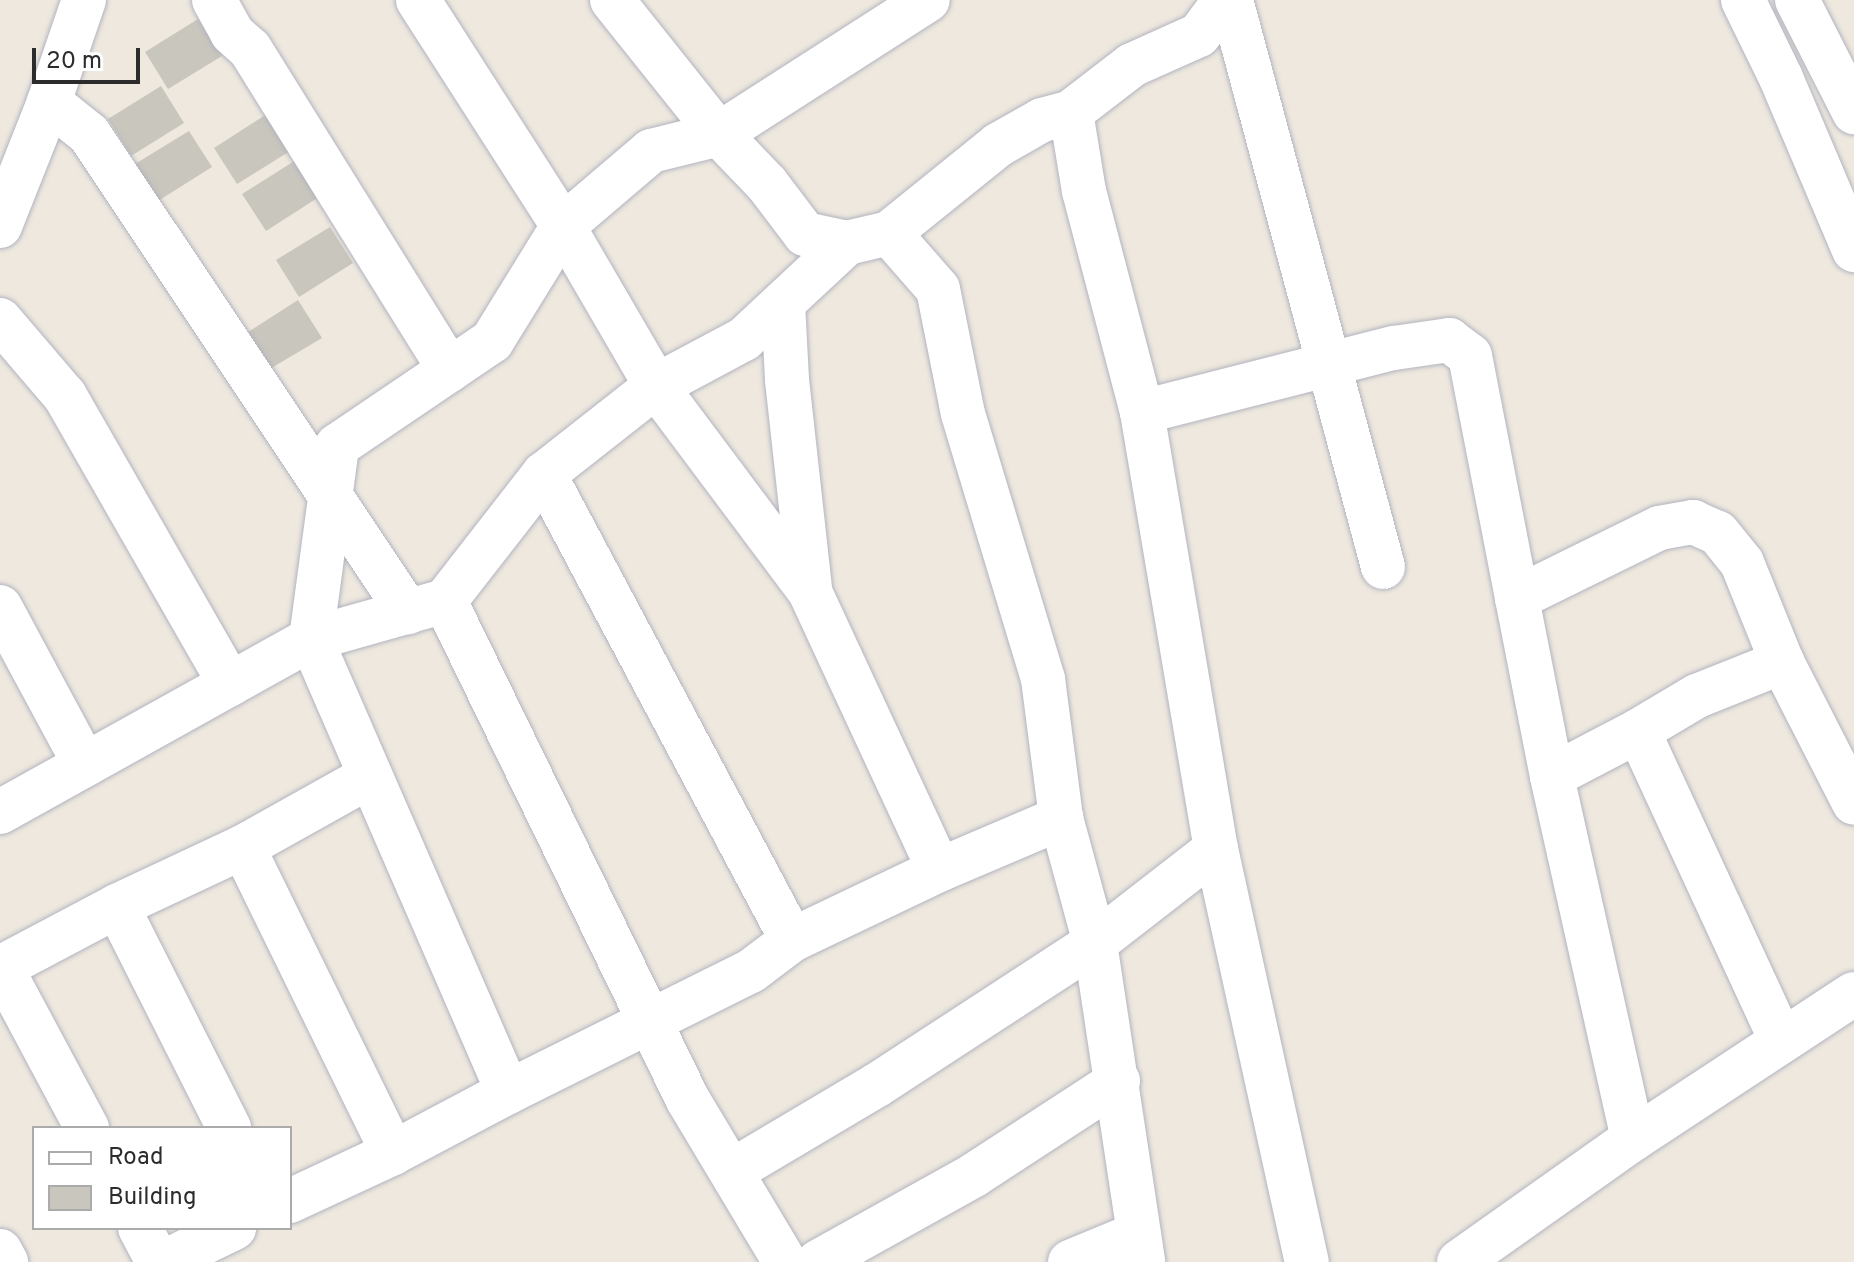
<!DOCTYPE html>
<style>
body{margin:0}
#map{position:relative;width:1854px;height:1262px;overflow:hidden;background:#eee8de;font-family:Overpass,sans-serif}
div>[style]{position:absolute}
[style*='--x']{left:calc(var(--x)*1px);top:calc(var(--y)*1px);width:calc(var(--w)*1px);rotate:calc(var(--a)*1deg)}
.building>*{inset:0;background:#c9c6bd}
.roads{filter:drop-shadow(0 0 2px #b2b4c0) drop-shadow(0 0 2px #b2b4c0)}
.minor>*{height:44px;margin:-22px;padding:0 22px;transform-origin:22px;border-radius:22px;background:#fff}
span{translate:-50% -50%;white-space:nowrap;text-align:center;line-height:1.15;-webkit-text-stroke:8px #fff;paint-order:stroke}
.legend{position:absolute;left:32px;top:1126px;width:260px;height:104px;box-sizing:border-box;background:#fff;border:2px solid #ababab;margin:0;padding:10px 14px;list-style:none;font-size:24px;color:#2c2c2c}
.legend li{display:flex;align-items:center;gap:16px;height:40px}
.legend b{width:40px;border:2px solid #ababab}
.scale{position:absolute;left:32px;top:48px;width:108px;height:36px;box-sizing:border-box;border:4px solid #2c2c2c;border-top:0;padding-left:10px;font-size:24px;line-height:28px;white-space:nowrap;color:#2c2c2c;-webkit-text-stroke:6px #fff;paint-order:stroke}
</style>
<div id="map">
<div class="building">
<i style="clip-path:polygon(198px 19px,222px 56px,168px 89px,145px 52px)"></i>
<i style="clip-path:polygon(161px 86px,184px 123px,131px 156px,108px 119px)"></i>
<i style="clip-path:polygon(267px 114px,290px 151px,237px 184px,214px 148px)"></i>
<i style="clip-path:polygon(189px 131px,212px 167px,158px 201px,135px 164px)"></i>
<i style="clip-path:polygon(296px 160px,319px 197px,266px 231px,242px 194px)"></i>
<i style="clip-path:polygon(330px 227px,353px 263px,299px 297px,276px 260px)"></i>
<i style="clip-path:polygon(298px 300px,322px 338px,268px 370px,245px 334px)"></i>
</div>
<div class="roads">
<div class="minor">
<i style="--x:214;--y:0;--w:38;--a:61"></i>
<i style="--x:232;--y:33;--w:24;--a:42"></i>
<i style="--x:250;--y:49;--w:378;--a:58.1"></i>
<i style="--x:418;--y:0;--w:269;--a:57.3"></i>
<i style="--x:563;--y:226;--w:185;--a:59.8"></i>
<i style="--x:656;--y:386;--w:257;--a:53.2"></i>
<i style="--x:810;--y:592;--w:306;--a:65.1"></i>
<i style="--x:612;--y:0;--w:171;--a:51.4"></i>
<i style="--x:719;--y:134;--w:248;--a:-32.7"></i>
<i style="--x:1231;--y:0;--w:587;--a:74.99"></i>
<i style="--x:1743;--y:0;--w:87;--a:64"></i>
<i style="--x:1781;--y:78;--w:187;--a:67"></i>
<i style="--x:1797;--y:0;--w:126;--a:63"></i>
<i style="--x:49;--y:102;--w:51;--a:38.7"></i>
<i style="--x:89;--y:134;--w:575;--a:56.28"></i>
<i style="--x:1071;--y:112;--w:77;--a:-37.6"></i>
<i style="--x:1132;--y:65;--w:73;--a:-24.1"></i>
<i style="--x:1199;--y:35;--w:44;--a:-53.4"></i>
<i style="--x:0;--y:226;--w:133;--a:-68.4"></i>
<i style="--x:49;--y:102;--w:108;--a:-71.1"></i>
<i style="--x:889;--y:233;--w:74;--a:48.8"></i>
<i style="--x:938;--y:289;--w:127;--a:78.7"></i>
<i style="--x:963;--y:414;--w:277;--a:73.2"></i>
<i style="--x:1043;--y:679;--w:140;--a:82.6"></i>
<i style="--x:1061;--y:818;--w:130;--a:74.8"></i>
<i style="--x:1095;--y:943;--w:323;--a:81.4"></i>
<i style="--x:783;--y:303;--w:77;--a:87"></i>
<i style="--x:787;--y:380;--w:210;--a:83.7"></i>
<i style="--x:0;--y:320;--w:100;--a:49.5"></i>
<i style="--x:65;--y:396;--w:332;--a:60.2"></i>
<i style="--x:1142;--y:412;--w:260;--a:-14.3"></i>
<i style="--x:1394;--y:348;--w:56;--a:-8.3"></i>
<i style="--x:1449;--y:340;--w:26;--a:37"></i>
<i style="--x:1470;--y:356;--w:247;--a:79"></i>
<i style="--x:1517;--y:598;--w:158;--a:-26.2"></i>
<i style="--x:1659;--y:528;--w:35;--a:-10"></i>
<i style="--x:1693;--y:522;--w:27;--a:24"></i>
<i style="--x:1718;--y:533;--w:38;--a:51"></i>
<i style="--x:1742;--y:563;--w:107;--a:68"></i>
<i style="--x:544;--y:474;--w:528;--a:61.98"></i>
<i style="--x:792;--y:940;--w:163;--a:-25.5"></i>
<i style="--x:939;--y:870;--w:133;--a:-23.1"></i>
<i style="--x:1517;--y:598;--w:181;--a:78.9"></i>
<i style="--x:445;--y:601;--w:161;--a:-52.1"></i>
<i style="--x:544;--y:474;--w:142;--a:-38.2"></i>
<i style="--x:656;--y:386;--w:100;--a:-28.1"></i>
<i style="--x:744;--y:339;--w:141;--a:-43"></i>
<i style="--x:0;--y:607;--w:179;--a:61.7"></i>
<i style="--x:0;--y:812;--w:356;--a:-29.1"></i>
<i style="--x:311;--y:639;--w:494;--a:66.5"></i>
<i style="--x:508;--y:1092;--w:130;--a:152.1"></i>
<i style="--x:393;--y:1153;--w:114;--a:155"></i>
<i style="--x:243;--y:847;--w:341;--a:63.9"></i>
<i style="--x:117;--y:906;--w:249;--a:63.2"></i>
<i style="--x:1;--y:967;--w:183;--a:61.9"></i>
<i style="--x:0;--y:968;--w:132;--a:-27.9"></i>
<i style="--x:117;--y:906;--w:139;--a:-25.1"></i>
<i style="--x:243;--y:847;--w:145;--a:-29.2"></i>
<i style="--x:1781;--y:1040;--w:340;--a:-114.8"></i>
<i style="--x:1638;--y:731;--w:69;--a:-30.7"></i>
<i style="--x:1697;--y:696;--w:92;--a:-21.8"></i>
<i style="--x:1782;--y:662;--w:158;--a:62.9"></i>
<i style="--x:508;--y:1092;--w:271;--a:-26.5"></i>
<i style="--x:751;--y:971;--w:51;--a:-37.1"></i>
<i style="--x:1633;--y:1139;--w:372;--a:-102.6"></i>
<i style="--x:1552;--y:776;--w:97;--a:-27.6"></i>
<i style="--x:732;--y:1171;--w:169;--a:-30.7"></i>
<i style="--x:877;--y:1085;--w:260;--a:-33.1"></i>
<i style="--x:1095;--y:943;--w:153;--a:-37.8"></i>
<i style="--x:140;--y:1228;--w:38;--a:62"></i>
<i style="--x:0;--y:1251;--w:13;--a:61"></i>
<i style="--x:164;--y:1262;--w:78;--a:-25.9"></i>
<i style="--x:785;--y:1262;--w:191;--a:-120.9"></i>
<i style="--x:687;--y:1098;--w:553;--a:-115.96"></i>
<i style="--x:445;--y:601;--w:139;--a:164.2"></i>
<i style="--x:311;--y:639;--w:195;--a:-82.3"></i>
<i style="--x:337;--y:446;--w:187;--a:-34.1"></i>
<i style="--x:492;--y:341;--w:135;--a:-58.3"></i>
<i style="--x:563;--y:226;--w:116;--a:-40.4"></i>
<i style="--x:651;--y:151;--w:70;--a:-14"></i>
<i style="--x:719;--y:134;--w:69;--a:46.2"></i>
<i style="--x:767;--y:184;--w:63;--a:52.8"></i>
<i style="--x:805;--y:234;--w:43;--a:12.1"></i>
<i style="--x:847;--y:243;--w:43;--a:-13.4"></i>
<i style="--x:889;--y:233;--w:140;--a:-38.9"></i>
<i style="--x:998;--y:145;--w:51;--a:-29.6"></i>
<i style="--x:1042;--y:120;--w:30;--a:-15"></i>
<i style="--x:1071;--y:112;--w:80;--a:80.7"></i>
<i style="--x:1084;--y:191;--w:228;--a:75.3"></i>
<i style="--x:1142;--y:412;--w:443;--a:80.4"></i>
<i style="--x:1216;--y:849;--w:423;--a:77.6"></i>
<i style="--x:818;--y:1262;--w:179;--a:-29.1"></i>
<i style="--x:974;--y:1175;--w:172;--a:-33.1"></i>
<i style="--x:1070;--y:1262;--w:74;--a:-22.4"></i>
<i style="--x:1459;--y:1262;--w:213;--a:-35.3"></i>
<i style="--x:1633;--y:1139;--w:264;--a:-33.3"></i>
</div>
</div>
<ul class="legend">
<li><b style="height:10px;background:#fff"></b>Road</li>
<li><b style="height:22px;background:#c9c6bd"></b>Building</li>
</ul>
<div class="scale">20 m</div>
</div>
